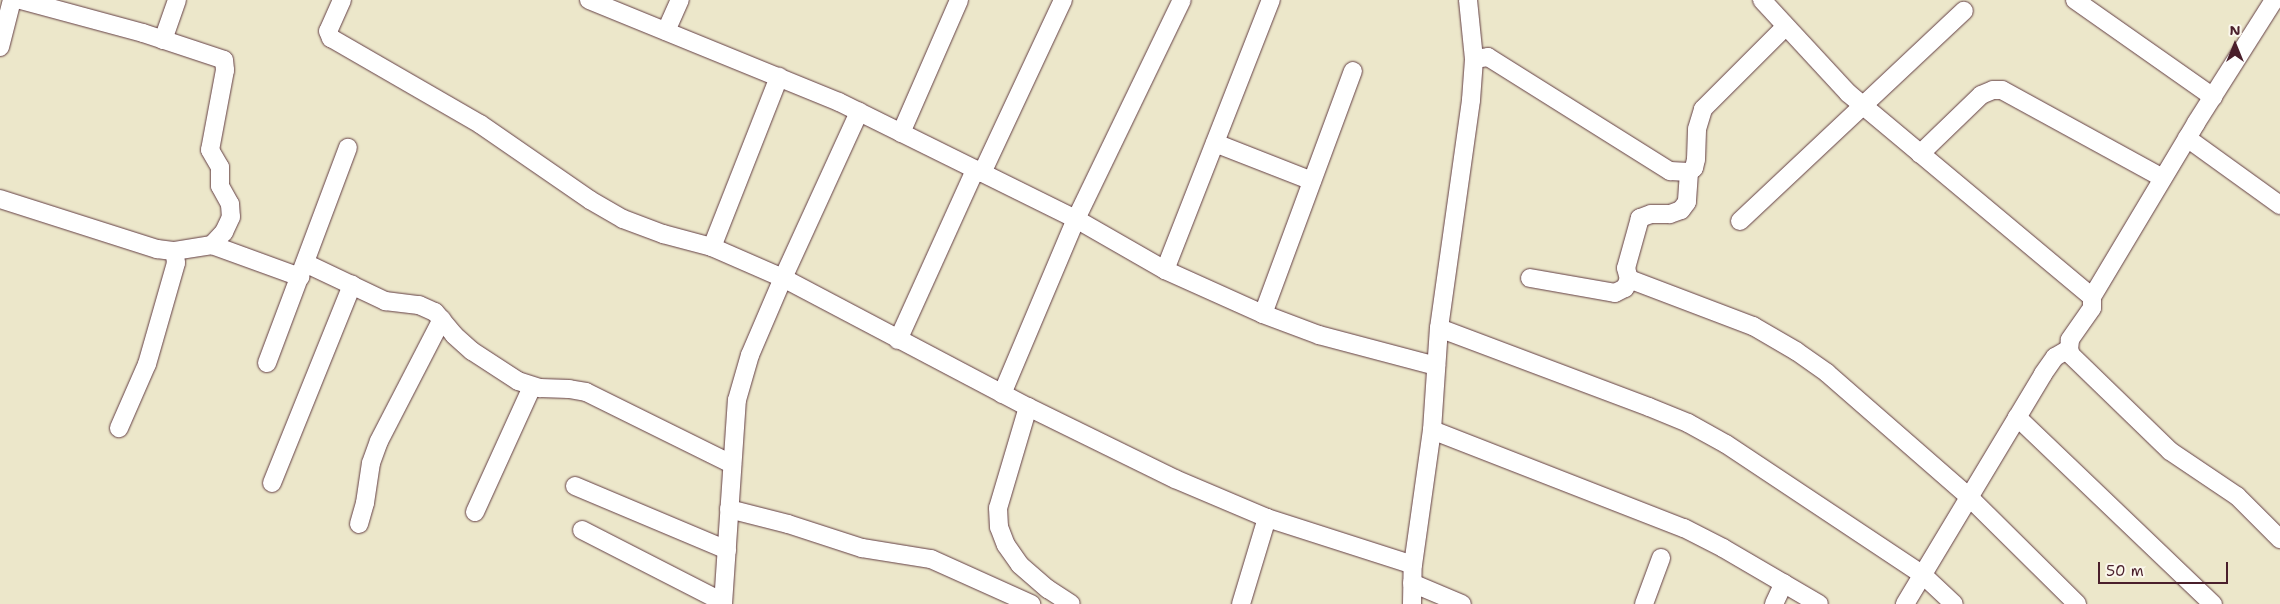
<!DOCTYPE html>
<style>
body{margin:0}
#map{position:relative;width:2280px;height:604px;overflow:hidden;background:#ece7ca;font-family:"Shantell Sans",sans-serif}
div>[style]{position:absolute}
[style*='--x']{left:calc(var(--x)*1px);top:calc(var(--y)*1px);width:calc(var(--w)*1px);rotate:calc(var(--a)*1deg)}
.roads{filter:drop-shadow(0 0 1px #623d43) drop-shadow(0 0 1px #623d43)}
.street>*{height:18px;margin:-9px;padding:0 9px;transform-origin:9px;border-radius:9px;background:#fff}
span{translate:-50% -50%;white-space:nowrap;text-align:center;line-height:1.15;-webkit-text-stroke:5px #fbf7ec;paint-order:stroke}
.north{position:absolute;left:2210px;top:20px;width:50px;height:50px;-webkit-text-stroke:4px #fbf7ec;paint-order:stroke;rotate:0deg;font-size:14px;font-weight:700;line-height:20px;text-align:center;color:#4a1f2b}
.north::after{content:'';display:block;margin:auto;width:18px;height:22px;background:#4a1f2b;clip-path:polygon(50% 0,100% 100%,50% 72%,0 100%)}
.scale{position:absolute;left:2098px;top:562px;width:130px;height:22px;box-sizing:border-box;border:2px solid #4a1f2b;border-top:0;padding-left:6px;font-size:15px;line-height:18px;white-space:nowrap;color:#4a1f2b;-webkit-text-stroke:4px #fbf7ec;paint-order:stroke}
</style>
<div id="map">
<div class="roads">
<div class="street">
<i style="--x:21;--y:0;--w:126;--a:15.1"></i>
<i style="--x:143;--y:33;--w:85;--a:18.4"></i>
<i style="--x:224;--y:60;--w:10;--a:84"></i>
<i style="--x:225;--y:70;--w:81;--a:100.6"></i>
<i style="--x:210;--y:150;--w:20;--a:60"></i>
<i style="--x:220;--y:167;--w:19;--a:90"></i>
<i style="--x:220;--y:186;--w:21;--a:61"></i>
<i style="--x:230;--y:204;--w:13;--a:86"></i>
<i style="--x:231;--y:217;--w:17;--a:115"></i>
<i style="--x:224;--y:232;--w:18;--a:133"></i>
<i style="--x:212;--y:245;--w:39;--a:171"></i>
<i style="--x:342;--y:0;--w:34;--a:114"></i>
<i style="--x:328;--y:31;--w:8;--a:67"></i>
<i style="--x:331;--y:38;--w:172;--a:30"></i>
<i style="--x:480;--y:124;--w:134;--a:34.6"></i>
<i style="--x:590;--y:200;--w:38;--a:30"></i>
<i style="--x:623;--y:219;--w:43;--a:20.6"></i>
<i style="--x:663;--y:234;--w:51;--a:14.9"></i>
<i style="--x:712;--y:247;--w:77;--a:23.6"></i>
<i style="--x:783;--y:278;--w:277;--a:27.8"></i>
<i style="--x:1028;--y:407;--w:164;--a:26.1"></i>
<i style="--x:1175;--y:479;--w:100;--a:23"></i>
<i style="--x:1267;--y:518;--w:153;--a:17.8"></i>
<i style="--x:589;--y:0;--w:270;--a:22.2"></i>
<i style="--x:839;--y:102;--w:264;--a:26.3"></i>
<i style="--x:1076;--y:219;--w:103;--a:29.8"></i>
<i style="--x:1165;--y:270;--w:107;--a:24.2"></i>
<i style="--x:1263;--y:314;--w:60;--a:20.6"></i>
<i style="--x:1319;--y:335;--w:121;--a:14.8"></i>
<i style="--x:1762;--y:0;--w:127;--a:47.2"></i>
<i style="--x:1848;--y:93;--w:318;--a:39.9"></i>
<i style="--x:2092;--y:297;--w:11;--a:90"></i>
<i style="--x:2092;--y:308;--w:39;--a:125"></i>
<i style="--x:2070;--y:340;--w:9;--a:96"></i>
<i style="--x:2069;--y:349;--w:6;--a:72"></i>
<i style="--x:2071;--y:355;--w:138;--a:44.1"></i>
<i style="--x:2170;--y:451;--w:81;--a:33.9"></i>
<i style="--x:2237;--y:496;--w:61;--a:45"></i>
<i style="--x:2075;--y:0;--w:169;--a:35.1"></i>
<i style="--x:666;--y:31;--w:34;--a:-66"></i>
<i style="--x:163;--y:40;--w:42;--a:-70.7"></i>
<i style="--x:0;--y:47;--w:49;--a:-75.7"></i>
<i style="--x:1474;--y:59;--w:14;--a:-8"></i>
<i style="--x:1488;--y:57;--w:215;--a:32.1"></i>
<i style="--x:1670;--y:171;--w:19;--a:3"></i>
<i style="--x:1689;--y:172;--w:6;--a:-39"></i>
<i style="--x:1694;--y:168;--w:9;--a:-77"></i>
<i style="--x:1696;--y:159;--w:30;--a:-88"></i>
<i style="--x:1697;--y:129;--w:21;--a:-73"></i>
<i style="--x:1703;--y:109;--w:117;--a:-45"></i>
<i style="--x:901;--y:133;--w:145;--a:-66.4"></i>
<i style="--x:2187;--y:138;--w:115;--a:35.8"></i>
<i style="--x:1215;--y:143;--w:104;--a:21.4"></i>
<i style="--x:1920;--y:154;--w:85;--a:-44"></i>
<i style="--x:1981;--y:95;--w:13;--a:-23"></i>
<i style="--x:1993;--y:90;--w:9;--a:0"></i>
<i style="--x:2002;--y:90;--w:183;--a:28.7"></i>
<i style="--x:1689;--y:172;--w:30;--a:94"></i>
<i style="--x:1687;--y:202;--w:10;--a:127"></i>
<i style="--x:1681;--y:210;--w:12;--a:160"></i>
<i style="--x:1670;--y:214;--w:19;--a:180"></i>
<i style="--x:1651;--y:214;--w:12;--a:160"></i>
<i style="--x:1640;--y:218;--w:52;--a:105.6"></i>
<i style="--x:1626;--y:268;--w:11;--a:75"></i>
<i style="--x:1629;--y:279;--w:133;--a:20.8"></i>
<i style="--x:1753;--y:326;--w:50;--a:30.2"></i>
<i style="--x:1796;--y:351;--w:38;--a:35"></i>
<i style="--x:1827;--y:373;--w:189;--a:41.1"></i>
<i style="--x:1969;--y:497;--w:152;--a:44.7"></i>
<i style="--x:982;--y:173;--w:191;--a:-64.9"></i>
<i style="--x:0;--y:199;--w:165;--a:17.7"></i>
<i style="--x:157;--y:249;--w:16;--a:7"></i>
<i style="--x:173;--y:251;--w:4;--a:63"></i>
<i style="--x:175;--y:255;--w:8;--a:83"></i>
<i style="--x:176;--y:263;--w:105;--a:106"></i>
<i style="--x:147;--y:364;--w:70;--a:113.6"></i>
<i style="--x:1740;--y:221;--w:307;--a:-43.2"></i>
<i style="--x:212;--y:245;--w:94;--a:20"></i>
<i style="--x:712;--y:247;--w:183;--a:-68.5"></i>
<i style="--x:305;--y:263;--w:89;--a:25.4"></i>
<i style="--x:385;--y:301;--w:34;--a:7"></i>
<i style="--x:419;--y:305;--w:17;--a:24"></i>
<i style="--x:435;--y:312;--w:30;--a:50"></i>
<i style="--x:454;--y:335;--w:24;--a:42"></i>
<i style="--x:472;--y:351;--w:55;--a:33.1"></i>
<i style="--x:518;--y:381;--w:23;--a:18"></i>
<i style="--x:540;--y:388;--w:29;--a:2"></i>
<i style="--x:569;--y:389;--w:17;--a:10"></i>
<i style="--x:586;--y:392;--w:163;--a:26.3"></i>
<i style="--x:1165;--y:270;--w:290;--a:-68.6"></i>
<i style="--x:1530;--y:278;--w:86;--a:10"></i>
<i style="--x:1615;--y:293;--w:11;--a:-27"></i>
<i style="--x:1625;--y:288;--w:10;--a:-66"></i>
<i style="--x:2092;--y:297;--w:203;--a:-59.1"></i>
<i style="--x:2196;--y:123;--w:146;--a:-57.6"></i>
<i style="--x:1263;--y:314;--w:259;--a:-69.7"></i>
<i style="--x:1439;--y:328;--w:224;--a:20.6"></i>
<i style="--x:1649;--y:407;--w:42;--a:22.3"></i>
<i style="--x:1688;--y:423;--w:43;--a:28.9"></i>
<i style="--x:1726;--y:444;--w:237;--a:33.6"></i>
<i style="--x:1923;--y:575;--w:42;--a:43.1"></i>
<i style="--x:898;--y:340;--w:187;--a:-65.6"></i>
<i style="--x:267;--y:363;--w:230;--a:-69.4"></i>
<i style="--x:1002;--y:394;--w:190;--a:-67.1"></i>
<i style="--x:1076;--y:219;--w:243;--a:-64.2"></i>
<i style="--x:1028;--y:407;--w:105;--a:106.5"></i>
<i style="--x:998;--y:508;--w:19;--a:87"></i>
<i style="--x:999;--y:527;--w:19;--a:69"></i>
<i style="--x:1006;--y:545;--w:24;--a:55"></i>
<i style="--x:1020;--y:565;--w:37;--a:41"></i>
<i style="--x:1048;--y:589;--w:27;--a:33"></i>
<i style="--x:2017;--y:417;--w:271;--a:43.7"></i>
<i style="--x:1432;--y:430;--w:270;--a:21.3"></i>
<i style="--x:1684;--y:528;--w:44;--a:27.1"></i>
<i style="--x:1723;--y:548;--w:111;--a:30.3"></i>
<i style="--x:272;--y:483;--w:214;--a:-68"></i>
<i style="--x:575;--y:486;--w:165;--a:22.8"></i>
<i style="--x:729;--y:509;--w:61;--a:14.3"></i>
<i style="--x:788;--y:524;--w:78;--a:18"></i>
<i style="--x:862;--y:548;--w:70;--a:9.1"></i>
<i style="--x:931;--y:559;--w:110;--a:24.2"></i>
<i style="--x:475;--y:512;--w:137;--a:-65.5"></i>
<i style="--x:359;--y:524;--w:22;--a:-74"></i>
<i style="--x:365;--y:503;--w:40;--a:-81.5"></i>
<i style="--x:371;--y:463;--w:23;--a:-70"></i>
<i style="--x:379;--y:441;--w:137;--a:-62.7"></i>
<i style="--x:582;--y:530;--w:158;--a:27.1"></i>
<i style="--x:1412;--y:583;--w:54;--a:22.8"></i>
<i style="--x:723;--y:604;--w:204;--a:-86.1"></i>
<i style="--x:737;--y:400;--w:47;--a:-73.9"></i>
<i style="--x:750;--y:355;--w:84;--a:-66.8"></i>
<i style="--x:783;--y:278;--w:183;--a:-65.4"></i>
<i style="--x:1241;--y:604;--w:90;--a:-73.2"></i>
<i style="--x:1412;--y:604;--w:39;--a:-89"></i>
<i style="--x:1413;--y:565;--w:136;--a:-82"></i>
<i style="--x:1432;--y:430;--w:102;--a:-86.1"></i>
<i style="--x:1439;--y:328;--w:230;--a:-82"></i>
<i style="--x:1471;--y:100;--w:41;--a:-85.8"></i>
<i style="--x:1474;--y:59;--w:59;--a:-95.8"></i>
<i style="--x:1644;--y:604;--w:49;--a:-69.7"></i>
<i style="--x:1774;--y:604;--w:23;--a:-65"></i>
<i style="--x:1905;--y:604;--w:268;--a:-59"></i>
<i style="--x:2043;--y:374;--w:21;--a:-55"></i>
<i style="--x:2055;--y:357;--w:16;--a:-30"></i>
</div>
</div>
<div class="north">N</div>
<div class="scale">50 m</div>
</div>
